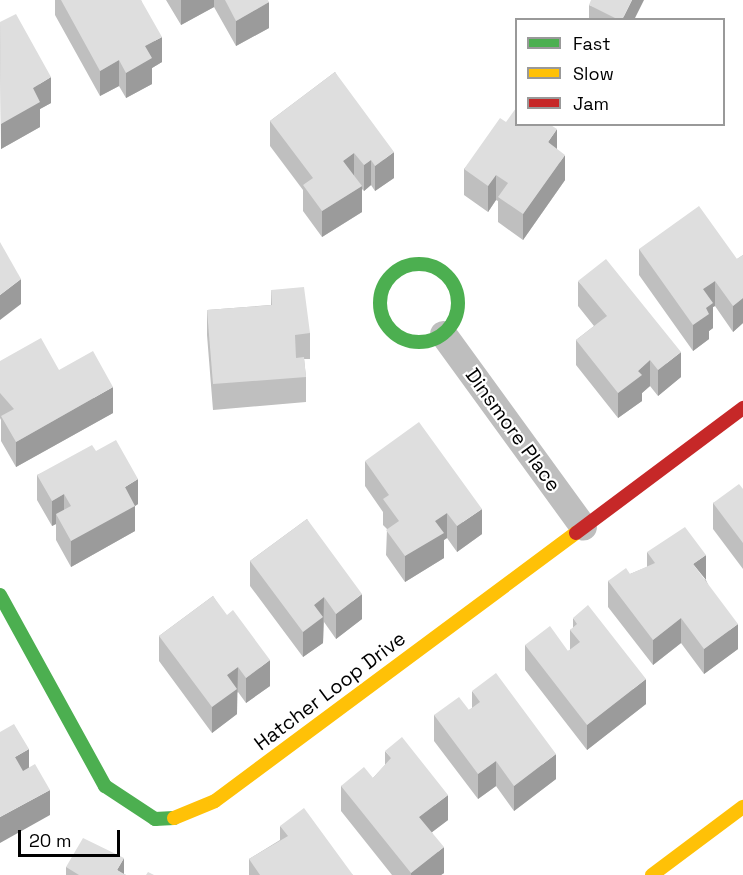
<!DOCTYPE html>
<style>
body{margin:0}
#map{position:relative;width:743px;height:875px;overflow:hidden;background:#fff;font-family:"Space Grotesk",sans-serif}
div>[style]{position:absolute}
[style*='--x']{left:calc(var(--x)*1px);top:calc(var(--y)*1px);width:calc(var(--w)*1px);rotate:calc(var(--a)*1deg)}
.street>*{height:27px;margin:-13.5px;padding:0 13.5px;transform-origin:13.5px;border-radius:13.5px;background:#bebebe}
.fast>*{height:14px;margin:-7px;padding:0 7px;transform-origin:7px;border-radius:7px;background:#4caf50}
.fast>.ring{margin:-7px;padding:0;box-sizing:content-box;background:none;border:14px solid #4caf50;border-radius:50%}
.slow>*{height:14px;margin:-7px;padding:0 7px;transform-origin:7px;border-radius:7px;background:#ffc107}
.jam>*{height:14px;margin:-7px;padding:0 7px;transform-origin:7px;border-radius:7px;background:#c62828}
.wall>*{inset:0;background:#bfbfbf}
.shaded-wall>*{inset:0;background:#9b9b9b}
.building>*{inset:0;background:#dedede}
span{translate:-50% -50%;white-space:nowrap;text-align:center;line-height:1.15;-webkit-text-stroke:4.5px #fff;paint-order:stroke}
.street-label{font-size:20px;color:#000}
.legend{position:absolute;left:515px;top:18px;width:210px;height:108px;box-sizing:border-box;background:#fff;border:2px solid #999;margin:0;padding:8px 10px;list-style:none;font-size:18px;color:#000}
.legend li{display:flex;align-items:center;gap:12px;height:30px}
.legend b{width:30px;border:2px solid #999}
.scale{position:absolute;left:18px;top:830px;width:102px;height:27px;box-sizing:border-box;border:3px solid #000;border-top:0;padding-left:8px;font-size:18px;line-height:21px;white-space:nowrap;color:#000;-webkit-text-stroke:4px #fff;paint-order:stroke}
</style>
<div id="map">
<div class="street">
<i style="--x:443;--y:334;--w:238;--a:54"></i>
</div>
<div class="fast">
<i class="ring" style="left:380px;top:264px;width:64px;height:64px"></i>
<i style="--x:0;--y:595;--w:218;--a:61.2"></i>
<i style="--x:105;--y:786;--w:60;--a:33.4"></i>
<i style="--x:155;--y:819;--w:19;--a:-3"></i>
</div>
<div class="slow">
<i style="--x:174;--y:818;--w:44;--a:-22.5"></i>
<i style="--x:215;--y:801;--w:450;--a:-36.6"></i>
<i style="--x:652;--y:875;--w:114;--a:-36.8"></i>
</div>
<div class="jam">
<i style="--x:576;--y:533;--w:209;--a:-36.8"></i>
</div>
<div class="wall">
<i style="clip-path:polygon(55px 0,141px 0,162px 62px,152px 68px,152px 84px,126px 98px,119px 86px,100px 96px,55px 15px)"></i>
<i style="clip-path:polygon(166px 0,268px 0,269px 28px,236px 46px,214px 7px,181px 25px)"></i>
<i style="clip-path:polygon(589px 5px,634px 20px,589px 20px)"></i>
<i style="clip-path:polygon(0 22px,51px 103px,40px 109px,40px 127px,1px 149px)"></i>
<i style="clip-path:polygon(335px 72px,394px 178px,375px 191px,371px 185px,364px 191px,362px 189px,362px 212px,322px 237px,303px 211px,303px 190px,270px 146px,270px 121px)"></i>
<i style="clip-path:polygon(506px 122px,557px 149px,565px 180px,523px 240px,498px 222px,498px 201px,496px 200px,488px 212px,464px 195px,464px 169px)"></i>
<i style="clip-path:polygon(639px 249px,737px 259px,743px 255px,743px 323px,733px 332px,715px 306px,713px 307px,713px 328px,709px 331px,709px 339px,693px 351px,639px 275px)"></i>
<i style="clip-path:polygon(578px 281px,681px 377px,658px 396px,650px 386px,642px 393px,642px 401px,618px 418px,576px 365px,576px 340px,594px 326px,578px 306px)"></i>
<i style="clip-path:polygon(271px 290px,310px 333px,310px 359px,304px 359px,306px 377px,306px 402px,213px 410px,207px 335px,207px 310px,271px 305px)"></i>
<i style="clip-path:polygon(0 361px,59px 370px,113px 413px,16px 467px,1px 441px,1px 420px,0 418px)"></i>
<i style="clip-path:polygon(96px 451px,138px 504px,135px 506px,135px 531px,71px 567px,56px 540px,56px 524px,52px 526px,37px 500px,37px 475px)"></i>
<i style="clip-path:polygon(365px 461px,482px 534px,457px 552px,447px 538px,444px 540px,444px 558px,405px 582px,386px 555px,387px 529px,383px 525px,383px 512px,365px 486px)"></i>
<i style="clip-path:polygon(743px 489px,743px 569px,713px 529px,713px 503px)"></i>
<i style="clip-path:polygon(307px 519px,362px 619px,336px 639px,324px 622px,323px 643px,303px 657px,250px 586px,250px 561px)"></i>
<i style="clip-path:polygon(647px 552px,706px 580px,738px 649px,704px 674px,681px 643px,653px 665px,608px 607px,608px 581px,630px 574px,647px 567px)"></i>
<i style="clip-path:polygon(213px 596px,270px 686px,246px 703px,238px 692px,237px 693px,237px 714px,212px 733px,159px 661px,159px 636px)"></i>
<i style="clip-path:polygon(573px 618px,646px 704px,587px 750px,525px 670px,525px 645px,568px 651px,570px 650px,570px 630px,573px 628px)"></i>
<i style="clip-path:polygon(472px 691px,556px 779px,514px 811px,496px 786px,478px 799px,434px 741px,434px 715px,469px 710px,472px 708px)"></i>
<i style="clip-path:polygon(385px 751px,448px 820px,432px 832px,444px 873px,441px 875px,392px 875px,341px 811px,341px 786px,373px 778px,385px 765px)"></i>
<i style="clip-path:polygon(280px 826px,353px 875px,249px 875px,249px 859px,280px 840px)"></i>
<i style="clip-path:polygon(66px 867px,124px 874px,126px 875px,66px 875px)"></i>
</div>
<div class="shaded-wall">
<i style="clip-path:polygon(181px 0,214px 0,214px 7px,181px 25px)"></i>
<i style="clip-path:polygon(632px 0,644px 0,634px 20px,622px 20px)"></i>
<i style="clip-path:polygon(269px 2px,269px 28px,236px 46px,236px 21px)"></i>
<i style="clip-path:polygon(162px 37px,162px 62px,152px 68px,152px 84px,126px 98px,126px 73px,145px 46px)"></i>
<i style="clip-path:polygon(119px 60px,119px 86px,100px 96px,100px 71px)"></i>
<i style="clip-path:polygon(51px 77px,51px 103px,40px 109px,40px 127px,1px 149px,1px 124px,33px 88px)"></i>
<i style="clip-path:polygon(557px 129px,557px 155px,548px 142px)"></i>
<i style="clip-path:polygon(394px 152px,394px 178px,375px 191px,375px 166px)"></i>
<i style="clip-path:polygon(354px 153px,354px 178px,343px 161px)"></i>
<i style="clip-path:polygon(565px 155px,565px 180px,523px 240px,523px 214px)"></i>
<i style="clip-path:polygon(371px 160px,371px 185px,364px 191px,364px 165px)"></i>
<i style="clip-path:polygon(496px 175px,496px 200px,488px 212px,488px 186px)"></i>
<i style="clip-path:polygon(362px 186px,362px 212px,322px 237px,322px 211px)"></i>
<i style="clip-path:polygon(21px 279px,21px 304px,0 320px,0 295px)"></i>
<i style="clip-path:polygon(715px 281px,715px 306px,713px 307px,713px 328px,709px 331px,709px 339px,693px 351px,693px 325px,703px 289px)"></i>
<i style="clip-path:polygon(743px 298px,743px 323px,733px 332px,733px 306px)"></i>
<i style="clip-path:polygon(681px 352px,681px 377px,658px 396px,658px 370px)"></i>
<i style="clip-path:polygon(650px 360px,650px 386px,642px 393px,642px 401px,618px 418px,618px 393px,638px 371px)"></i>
<i style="clip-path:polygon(113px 387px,113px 413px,16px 467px,16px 442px)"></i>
<i style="clip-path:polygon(138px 479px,138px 504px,135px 506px,135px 531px,71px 567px,71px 541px,125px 487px)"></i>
<i style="clip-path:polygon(64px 494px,64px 519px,56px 514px,56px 524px,52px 526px,52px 501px)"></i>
<i style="clip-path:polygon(482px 509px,482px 534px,457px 552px,457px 526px)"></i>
<i style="clip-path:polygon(447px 513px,447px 538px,444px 540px,444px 558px,405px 582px,405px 556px,435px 521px)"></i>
<i style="clip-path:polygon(706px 555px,706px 580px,693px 564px)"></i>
<i style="clip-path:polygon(362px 594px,362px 619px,336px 639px,336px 614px)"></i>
<i style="clip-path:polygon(324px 597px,323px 643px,303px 657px,303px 632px,314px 605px)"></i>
<i style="clip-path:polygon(681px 618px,681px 643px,653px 665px,653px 640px)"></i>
<i style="clip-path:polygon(738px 624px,738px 649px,704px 674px,704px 649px)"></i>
<i style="clip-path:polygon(270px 660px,270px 686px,246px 703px,246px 678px)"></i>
<i style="clip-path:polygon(238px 667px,237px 714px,212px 733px,212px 707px,227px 675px)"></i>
<i style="clip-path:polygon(646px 679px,646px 704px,587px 750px,587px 725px)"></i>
<i style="clip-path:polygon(29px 749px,29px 775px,15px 782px,15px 757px)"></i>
<i style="clip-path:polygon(556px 754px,556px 779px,514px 811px,514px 786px)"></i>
<i style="clip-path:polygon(496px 761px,496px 786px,478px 799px,478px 774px)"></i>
<i style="clip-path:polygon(50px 790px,50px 815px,0 843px,0 817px)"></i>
<i style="clip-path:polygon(448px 795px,448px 820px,419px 842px,419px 817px)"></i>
<i style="clip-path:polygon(444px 847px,444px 873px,441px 875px,411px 875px,411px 873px)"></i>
<i style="clip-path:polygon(124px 858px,124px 875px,117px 870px)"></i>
</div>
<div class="building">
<i style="clip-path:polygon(61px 0,141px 0,162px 37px,145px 46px,152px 58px,126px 73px,119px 60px,100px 71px)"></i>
<i style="clip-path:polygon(225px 0,268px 0,269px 2px,236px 21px)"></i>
<i style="clip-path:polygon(591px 0,632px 0,622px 20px,619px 20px,589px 5px)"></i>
<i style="clip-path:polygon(16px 14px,51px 77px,33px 88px,40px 102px,1px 124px,0 22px)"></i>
<i style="clip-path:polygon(335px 72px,394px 152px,375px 166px,371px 160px,364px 165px,354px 153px,343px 161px,362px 186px,322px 211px,303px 185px,313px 178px,270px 121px)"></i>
<i style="clip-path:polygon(516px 108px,516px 124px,549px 124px,557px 129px,548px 142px,565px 155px,523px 214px,498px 197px,508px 183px,496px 175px,488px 186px,464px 169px,500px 118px,506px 122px)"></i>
<i style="clip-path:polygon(699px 206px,737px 259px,743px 255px,743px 298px,733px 306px,715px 281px,703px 289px,713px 303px,706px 308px,709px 314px,693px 325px,639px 249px)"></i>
<i style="clip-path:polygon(0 242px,21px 279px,0 295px)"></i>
<i style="clip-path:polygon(606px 259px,681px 352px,658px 370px,650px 360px,638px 371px,642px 375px,618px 393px,576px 340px,607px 316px,578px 281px)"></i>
<i style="clip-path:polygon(304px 287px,310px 333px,295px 335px,296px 358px,304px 357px,306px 377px,213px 384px,207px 310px,272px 305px,271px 290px)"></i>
<i style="clip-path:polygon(41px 338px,59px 370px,93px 351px,113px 387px,16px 442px,1px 416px,14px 409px,0 393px,0 361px)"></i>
<i style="clip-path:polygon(419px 422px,482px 509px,457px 526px,447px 513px,435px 521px,444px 533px,405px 556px,386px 530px,399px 521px,383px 499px,389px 495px,365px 461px)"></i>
<i style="clip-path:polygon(116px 440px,138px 479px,125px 487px,135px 506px,71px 541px,56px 514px,71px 506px,64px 494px,52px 501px,37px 475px,92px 445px,96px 451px)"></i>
<i style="clip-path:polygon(739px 484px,743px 489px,743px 543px,713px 503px)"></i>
<i style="clip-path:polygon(307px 519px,362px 594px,336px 614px,324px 597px,314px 605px,323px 617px,303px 632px,250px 561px)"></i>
<i style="clip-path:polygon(685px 527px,706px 555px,693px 564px,738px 624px,704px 649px,681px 618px,653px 640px,608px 581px,626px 568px,630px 574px,655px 563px,647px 552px)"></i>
<i style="clip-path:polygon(213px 596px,227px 615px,233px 610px,270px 660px,246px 678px,238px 667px,227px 675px,237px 689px,212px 707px,159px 636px)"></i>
<i style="clip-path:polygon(588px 605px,646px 679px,587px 725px,525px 645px,550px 626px,568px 651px,580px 642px,570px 630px,577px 624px,573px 618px)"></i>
<i style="clip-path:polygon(496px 673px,556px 754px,514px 786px,496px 761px,478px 774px,434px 715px,459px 697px,469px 710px,480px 702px,472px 691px)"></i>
<i style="clip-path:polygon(14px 724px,29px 749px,15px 757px,23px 771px,35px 764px,50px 790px,0 817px,0 732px)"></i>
<i style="clip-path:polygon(402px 737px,448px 795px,419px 817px,444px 847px,411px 873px,341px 786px,364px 767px,373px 778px,391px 758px,385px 751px)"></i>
<i style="clip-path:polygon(304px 808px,353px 875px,260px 875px,249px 859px,288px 836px,280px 826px)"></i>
<i style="clip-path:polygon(83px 838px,124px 858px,117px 870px,126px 875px,79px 875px,66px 867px)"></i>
<i style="clip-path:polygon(148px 872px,154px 875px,146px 875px)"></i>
</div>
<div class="street-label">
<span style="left:513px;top:430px;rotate:54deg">Dinsmore Place</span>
<span style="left:330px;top:691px;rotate:-37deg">Hatcher Loop Drive</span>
</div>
<ul class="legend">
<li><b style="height:8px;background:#4caf50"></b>Fast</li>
<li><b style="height:8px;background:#ffc107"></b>Slow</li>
<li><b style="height:8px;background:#c62828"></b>Jam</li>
</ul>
<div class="scale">20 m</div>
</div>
